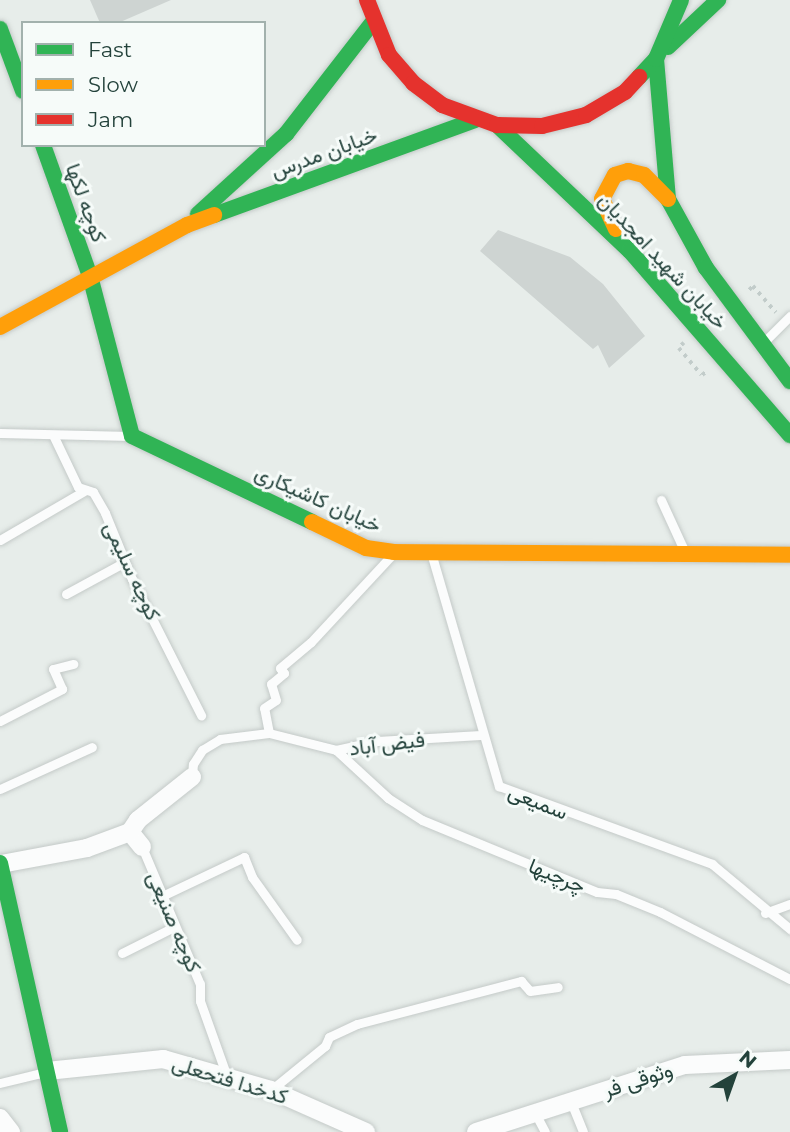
<!DOCTYPE html>
<meta charset="utf-8">
<style>
body{margin:0}
#map{position:relative;width:790px;height:1132px;overflow:hidden;background:#e7edea;font-family:Montserrat,Vazirmatn,sans-serif}
div>[style]{position:absolute}
.building>*{inset:0;background:#ced4d2}
.path>*{height:3.5px;margin-top:-1.75px;transform-origin:0;background:repeating-linear-gradient(90deg,#c2ccca 0 3.5px,transparent 0 8.5px)}
.roads{filter:drop-shadow(0 0 2px #c4cac8) drop-shadow(0 0 2px #c4cac8)}
.lane>*{height:9px;margin:-4.5px;padding:0 4.5px;transform-origin:4.5px;border-radius:4.5px;background:#fbfcfc}
.street>*{height:18px;margin:-9px;padding:0 9px;transform-origin:9px;border-radius:9px;background:#fbfcfc}
.fast>*{height:16px;margin:-8px;padding:0 8px;transform-origin:8px;border-radius:8px;background:#30b455}
.slow>*{height:16px;margin:-8px;padding:0 8px;transform-origin:8px;border-radius:8px;background:#ff9f0a}
.jam>*{height:16px;margin:-8px;padding:0 8px;transform-origin:8px;border-radius:8px;background:#e5322d}
span{translate:-50% -50%;white-space:nowrap;text-align:center;line-height:1.15;-webkit-text-stroke:6px #f6fbf9;paint-order:stroke}
.street-label{font-size:21px;color:#23423b}
.legend{position:absolute;left:21px;top:21px;width:245px;height:126px;box-sizing:border-box;background:#f6fbf9;border:2px solid #a2b1ad;margin:0;padding:9px 12px;list-style:none;font-size:21px;color:#23423b}
.legend li{display:flex;align-items:center;gap:14px;height:35px}
.legend b{width:35px;border:2px solid #a2b1ad}
.north{position:absolute;left:699px;top:1041px;width:70px;height:70px;-webkit-text-stroke:5px #f6fbf9;paint-order:stroke;rotate:40deg;font-size:19px;font-weight:700;line-height:28px;text-align:center;color:#23423b}
.north::after{content:'';display:block;margin:auto;width:24px;height:32px;background:#23423b;clip-path:polygon(50% 0,100% 100%,50% 72%,0 100%)}
</style>
<div id="map">
<div class="building">
<div style="clip-path:polygon(90px 0,171px 0,118px 23px,100px 23px)"></div>
<div style="clip-path:polygon(498px 230px,570px 257px,603px 284px,645px 336px,609px 368px,598px 345px,593px 349px,480px 251px)"></div>
</div>
<div class="path">
<div style="left:749px;top:290px;width:6px;rotate:-45deg"></div>
<div style="left:753px;top:286px;width:35px;rotate:49deg"></div>
<div style="left:684px;top:343px;width:7px;rotate:135deg"></div>
<div style="left:679px;top:348px;width:35px;rotate:50deg"></div>
<div style="left:702px;top:375px;width:6px;rotate:-39deg"></div>
</div>
<div class="roads">
<div class="lane">
<div style="left:764px;top:342px;width:37px;rotate:-45deg"></div>
<div style="left:0;top:433px;width:131px;rotate:1.3deg"></div>
<div style="left:54px;top:437px;width:55px;rotate:64.4deg"></div>
<div style="left:78px;top:487px;width:16px;rotate:18deg"></div>
<div style="left:93px;top:492px;width:24px;rotate:60deg"></div>
<div style="left:105px;top:513px;width:71px;rotate:67.8deg"></div>
<div style="left:132px;top:579px;width:153px;rotate:63.1deg"></div>
<div style="left:661px;top:500px;width:55px;rotate:65.3deg"></div>
<div style="left:0;top:540px;width:99px;rotate:-30.2deg"></div>
<div style="left:432px;top:556px;width:240px;rotate:73.8deg"></div>
<div style="left:499px;top:786px;width:227px;rotate:20.1deg"></div>
<div style="left:712px;top:864px;width:102px;rotate:39.8deg"></div>
<div style="left:66px;top:594px;width:67px;rotate:-28.5deg"></div>
<div style="left:0;top:721px;width:70px;rotate:-27.3deg"></div>
<div style="left:62px;top:689px;width:22px;rotate:-114deg"></div>
<div style="left:53px;top:669px;width:21px;rotate:-14deg"></div>
<div style="left:269px;top:733px;width:25px;rotate:-101deg"></div>
<div style="left:264px;top:708px;width:14px;rotate:-34deg"></div>
<div style="left:276px;top:700px;width:17px;rotate:-107deg"></div>
<div style="left:271px;top:684px;width:17px;rotate:-40deg"></div>
<div style="left:284px;top:673px;width:6px;rotate:-129deg"></div>
<div style="left:280px;top:668px;width:40px;rotate:-40deg"></div>
<div style="left:311px;top:642px;width:117px;rotate:-47.1deg"></div>
<div style="left:336px;top:750px;width:71px;rotate:42.7deg"></div>
<div style="left:388px;top:798px;width:40px;rotate:32.9deg"></div>
<div style="left:422px;top:820px;width:189px;rotate:22.4deg"></div>
<div style="left:597px;top:892px;width:19px;rotate:6deg"></div>
<div style="left:616px;top:894px;width:48px;rotate:22.2deg"></div>
<div style="left:660px;top:912px;width:146px;rotate:27.3deg"></div>
<div style="left:192px;top:777px;width:13px;rotate:-86deg"></div>
<div style="left:193px;top:764px;width:17px;rotate:-57deg"></div>
<div style="left:202px;top:750px;width:21px;rotate:-31deg"></div>
<div style="left:220px;top:739px;width:49px;rotate:-7deg"></div>
<div style="left:269px;top:733px;width:69px;rotate:14.2deg"></div>
<div style="left:336px;top:750px;width:42px;rotate:-12.4deg"></div>
<div style="left:377px;top:741px;width:104px;rotate:-3.3deg"></div>
<div style="left:0;top:789px;width:101px;rotate:-24.5deg"></div>
<div style="left:142px;top:847px;width:149px;rotate:67.1deg"></div>
<div style="left:200px;top:984px;width:17px;rotate:90deg"></div>
<div style="left:200px;top:1001px;width:81px;rotate:70.4deg"></div>
<div style="left:162px;top:896px;width:91px;rotate:-25.4deg"></div>
<div style="left:244px;top:857px;width:22px;rotate:68deg"></div>
<div style="left:252px;top:877px;width:77px;rotate:54.5deg"></div>
<div style="left:765px;top:913px;width:27px;rotate:-20deg"></div>
<div style="left:122px;top:953px;width:58px;rotate:-26.6deg"></div>
<div style="left:0;top:1083px;width:46px;rotate:-13.7deg"></div>
<div style="left:271px;top:1090px;width:70px;rotate:-39.2deg"></div>
<div style="left:325px;top:1046px;width:10px;rotate:-66deg"></div>
<div style="left:329px;top:1037px;width:31px;rotate:-25deg"></div>
<div style="left:357px;top:1024px;width:170px;rotate:-14.7deg"></div>
<div style="left:521px;top:981px;width:13px;rotate:48deg"></div>
<div style="left:530px;top:991px;width:28px;rotate:-8deg"></div>
<div style="left:571px;top:1102px;width:32px;rotate:68deg"></div>
<div style="left:535px;top:1113px;width:21px;rotate:62deg"></div>
</div>
<div class="street">
<div style="left:130px;top:832px;width:19px;rotate:51deg"></div>
<div style="left:1px;top:864px;width:87px;rotate:-10.5deg"></div>
<div style="left:87px;top:848px;width:46px;rotate:-20.4deg"></div>
<div style="left:130px;top:832px;width:14px;rotate:-56deg"></div>
<div style="left:138px;top:820px;width:69px;rotate:-38.5deg"></div>
<div style="left:47px;top:1071px;width:117px;rotate:-5.9deg"></div>
<div style="left:163px;top:1059px;width:112px;rotate:16deg"></div>
<div style="left:271px;top:1090px;width:104px;rotate:23.9deg"></div>
<div style="left:0;top:1118px;width:18px;rotate:52deg"></div>
<div style="left:476px;top:1132px;width:219px;rotate:-17.8deg"></div>
<div style="left:685px;top:1065px;width:105px;rotate:-2.7deg"></div>
</div>
<div class="fast">
<div style="left:0;top:29px;width:66px;rotate:69.6deg"></div>
<div style="left:668px;top:47px;width:69px;rotate:-43.2deg"></div>
<div style="left:656px;top:59px;width:141px;rotate:85.1deg"></div>
<div style="left:668px;top:199px;width:79px;rotate:61.2deg"></div>
<div style="left:706px;top:268px;width:141px;rotate:53.4deg"></div>
<div style="left:639px;top:77px;width:25px;rotate:-47deg"></div>
<div style="left:656px;top:59px;width:64px;rotate:-67deg"></div>
<div style="left:497px;top:125px;width:183px;rotate:43.5deg"></div>
<div style="left:630px;top:251px;width:244px;rotate:49deg"></div>
<div style="left:43px;top:145px;width:139px;rotate:70.3deg"></div>
<div style="left:90px;top:276px;width:165px;rotate:75.3deg"></div>
<div style="left:132px;top:436px;width:199px;rotate:25.5deg"></div>
<div style="left:198px;top:214px;width:119px;rotate:-42.3deg"></div>
<div style="left:286px;top:134px;width:140px;rotate:-52.2deg"></div>
<div style="left:214px;top:215px;width:278px;rotate:-20deg"></div>
<div style="left:0;top:863px;width:276px;rotate:77.4deg"></div>
</div>
<div class="slow">
<div style="left:616px;top:229px;width:33px;rotate:-115deg"></div>
<div style="left:602px;top:199px;width:27px;rotate:-62deg"></div>
<div style="left:615px;top:175px;width:14px;rotate:-17deg"></div>
<div style="left:628px;top:171px;width:16px;rotate:14deg"></div>
<div style="left:644px;top:175px;width:34px;rotate:45deg"></div>
<div style="left:0;top:327px;width:213px;rotate:-28.6deg"></div>
<div style="left:187px;top:225px;width:29px;rotate:-20deg"></div>
<div style="left:312px;top:522px;width:60px;rotate:25.7deg"></div>
<div style="left:366px;top:548px;width:28px;rotate:8deg"></div>
<div style="left:394px;top:552px;width:396px;rotate:0.4deg"></div>
</div>
<div class="jam">
<div style="left:367px;top:0;width:59px;rotate:68.2deg"></div>
<div style="left:389px;top:55px;width:37px;rotate:49deg"></div>
<div style="left:413px;top:83px;width:36px;rotate:37deg"></div>
<div style="left:442px;top:105px;width:59px;rotate:20deg"></div>
<div style="left:497px;top:125px;width:45px;rotate:1.3deg"></div>
<div style="left:542px;top:126px;width:45px;rotate:-14deg"></div>
<div style="left:586px;top:115px;width:45px;rotate:-30.5deg"></div>
<div style="left:625px;top:92px;width:21px;rotate:-47deg"></div>
</div>
</div>
<div class="street-label">
<span style="left:324px;top:153px;rotate:-20deg">خیابان مدرس</span>
<span style="left:86px;top:203px;rotate:70deg">کوچه لکها</span>
<span style="left:663px;top:261px;rotate:47deg">خیابان شهید امجدیان</span>
<span style="left:318px;top:499px;rotate:24deg">خیابان کاشیکاری</span>
<span style="left:132px;top:571px;rotate:65deg">کوچه سلیمی</span>
<span style="left:387px;top:744px;rotate:-7deg">فیض آباد</span>
<span style="left:538px;top:802px;rotate:22deg">سمیعی</span>
<span style="left:557px;top:876px;rotate:22deg">چرچیها</span>
<span style="left:174px;top:922px;rotate:67deg">کوچه صنیعی</span>
<span style="left:230px;top:1080px;rotate:17deg">کدخدا فتحعلی</span>
<span style="left:638px;top:1080px;rotate:-18deg">وثوقی فر</span>
</div>
<ul class="legend">
<li><b style="height:9px;background:#30b455"></b>Fast</li>
<li><b style="height:9px;background:#ff9f0a"></b>Slow</li>
<li><b style="height:9px;background:#e5322d"></b>Jam</li>
</ul>
<div class="north">N</div>
</div>
